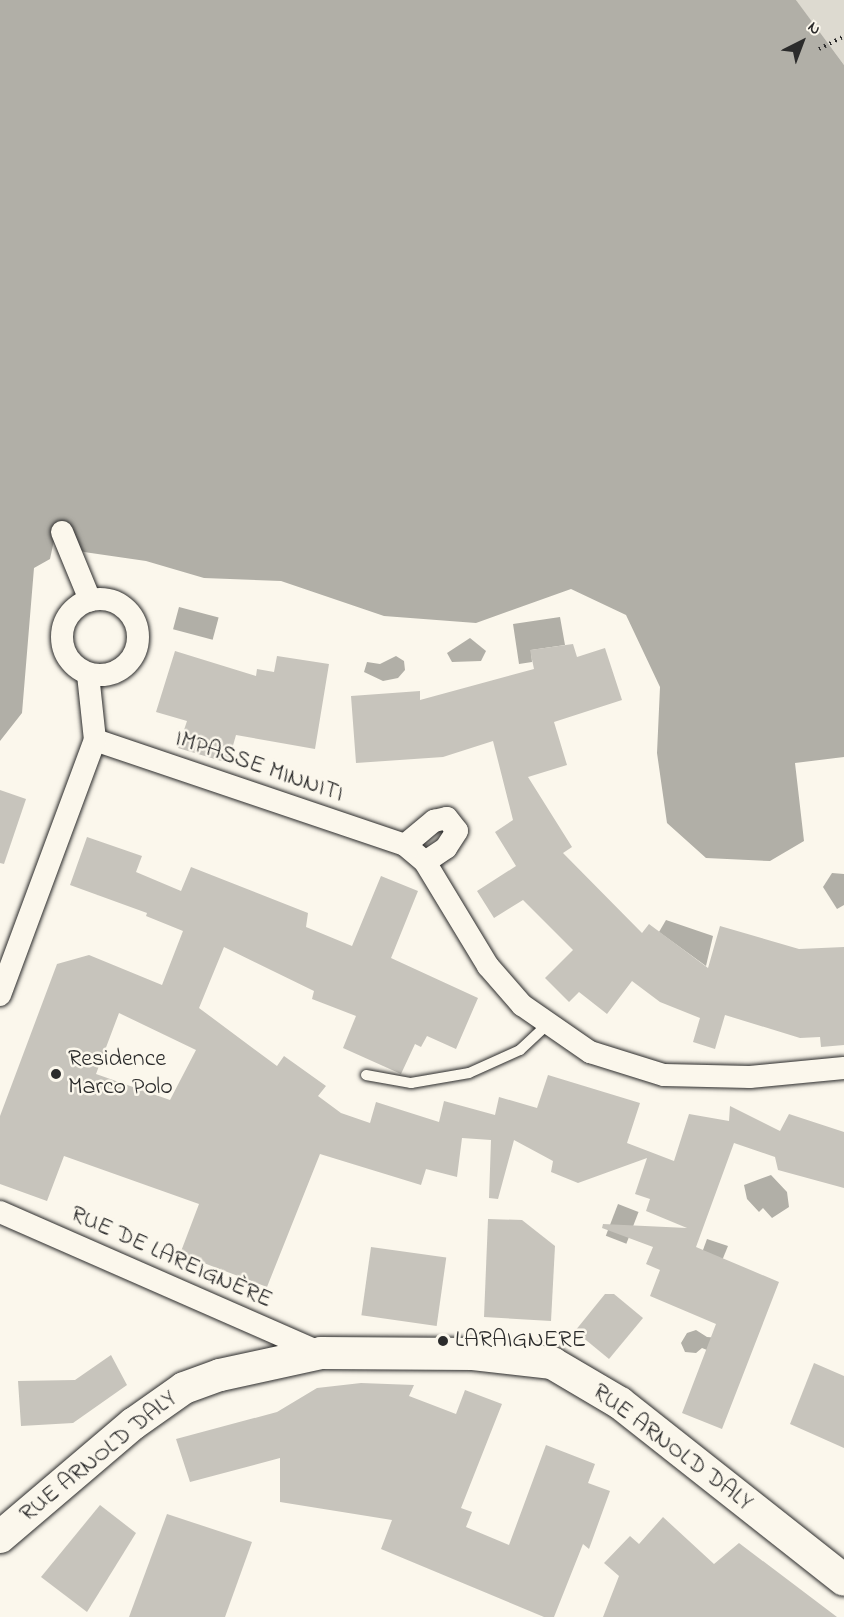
<!DOCTYPE html>
<meta charset="utf-8">
<style>
body{margin:0}
#map{position:relative;width:844px;height:1617px;overflow:hidden;background:#fbf7ec;font-family:"Indie Flower",sans-serif}
div>[style]{position:absolute}
.green>*{inset:0;background:#dddad0}
.water>*{inset:0;background:#b1afa7;transform-origin:0 0}
.building>*{inset:0;background:#c7c4bc;transform-origin:0 0}
.path>*{height:4px;margin-top:-2px;transform-origin:0;background:repeating-linear-gradient(90deg,#2b2b2b 0 1.5px,transparent 0 6px)}
.roads{filter:drop-shadow(0 0 2px #2b2b2b) drop-shadow(0 0 2px #2b2b2b)}
.lane>*{height:10px;margin:-5px;padding:0 5px;transform-origin:5px;border-radius:5px;background:#fbf7ec}
.street>*{height:22px;margin:-11px;padding:0 11px;transform-origin:11px;border-radius:11px;background:#fbf7ec}
.street>.ring{margin:-11px;padding:0;box-sizing:content-box;background:none;border:22px solid #fbf7ec;border-radius:50%}
.secondary>*{height:32px;margin:-16px;padding:0 16px;transform-origin:16px;border-radius:16px;background:#fbf7ec}
.dots>*{width:16px;height:16px;translate:-50% -50%;box-sizing:border-box;border:3px solid #fbf7ec;border-radius:50%}
span{translate:-50% -50%;white-space:nowrap;text-align:center;line-height:1.15;-webkit-text-stroke:5px #fbf7ec;paint-order:stroke}
.street-label{font-size:24px;color:#2b2b2b}
.poi-label{font-size:24px;color:#2b2b2b}
.left{translate:0 -50%;text-align:left}
.north{position:absolute;left:772px;top:12px;width:60px;height:60px;-webkit-text-stroke:4px #fbf7ec;paint-order:stroke;rotate:42deg;font-size:16px;font-weight:700;line-height:24px;text-align:center;color:#2b2b2b}
.north::after{content:'';display:block;margin:auto;width:21px;height:27px;background:#2b2b2b;clip-path:polygon(50% 0,100% 100%,50% 72%,0 100%)}
</style>
<div id="map">
<div class="green">
<div style="clip-path:polygon(796px 0,844px 0,844px 65px,797px 2px)"></div>
</div>
<div class="water">
<div style="clip-path:polygon(0 0,796px 0,844px 65px,844px 757px,795px 763px,804px 841px,770px 861px,706px 858px,667px 823px,657px 753px,660px 687px,626px 615px,571px 589px,476px 623px,384px 616px,281px 581px,204px 578px,146px 561px,84px 552px,55px 536px,50px 559px,34px 568px,22px 713px,0 741px)"></div>
<div style="left:179px;top:607px;width:41px;height:23px;rotate:15deg"></div>
<div style="clip-path:polygon(560px 617px,565px 645px,531px 650px,532px 662px,519px 664px,513px 624px)"></div>
<div style="clip-path:polygon(470px 638px,486px 651px,481px 661px,452px 662px,447px 653px)"></div>
<div style="clip-path:polygon(396px 656px,404px 661px,405px 670px,398px 678px,383px 681px,364px 672px,367px 662px,380px 664px)"></div>
<div style="clip-path:polygon(832px 873px,844px 874px,844px 905px,837px 909px,823px 887px)"></div>
<div style="clip-path:polygon(666px 920px,713px 936px,706px 966px,659px 932px)"></div>
<div style="clip-path:polygon(771px 1175px,787px 1192px,789px 1207px,772px 1218px,763px 1208px,759px 1212px,747px 1199px,744px 1185px)"></div>
<div style="left:618px;top:1204px;width:22px;height:34px;rotate:21deg"></div>
<div style="clip-path:polygon(707px 1239px,728px 1246px,712px 1285px,695px 1272px)"></div>
<div style="clip-path:polygon(696px 1330px,707px 1337px,719px 1338px,712px 1352px,702px 1348px,696px 1353px,685px 1352px,681px 1343px,687px 1333px)"></div>
</div>
<div class="building">
<div style="clip-path:polygon(573px 644px,577px 657px,605px 648px,622px 700px,554px 722px,567px 765px,528px 777px,572px 847px,563px 853px,642px 933px,649px 924px,708px 968px,720px 926px,799px 949px,844px 947px,844px 1045px,821px 1047px,820px 1037px,800px 1038px,725px 1015px,715px 1049px,693px 1042px,700px 1018px,660px 1002px,632px 981px,607px 1014px,579px 992px,569px 1002px,545px 978px,573px 950px,523px 900px,494px 918px,477px 891px,516px 866px,495px 832px,513px 820px,493px 741px,443px 757px,356px 763px,351px 696px,420px 691px,420px 700px,534px 669px,530px 650px)"></div>
<div style="clip-path:polygon(175px 651px,256px 676px,257px 669px,274px 672px,277px 656px,329px 664px,315px 749px,236px 735px,228px 763px,178px 748px,187px 721px,156px 712px)"></div>
<div style="clip-path:polygon(0 790px,26px 799px,4px 864px,0 863px)"></div>
<div style="clip-path:polygon(evenodd,87px 837px,142px 856px,136px 872px,181px 891px,191px 867px,308px 913px,306px 927px,352px 946px,381px 876px,418px 891px,391px 958px,478px 998px,456px 1049px,427px 1036px,421px 1047px,415px 1044px,401px 1074px,343px 1048px,356px 1016px,312px 999px,314px 991px,224px 947px,199px 1008px,277px 1066px,284px 1056px,326px 1086px,318px 1096px,341px 1113px,370px 1123px,376px 1102px,439px 1122px,444px 1101px,495px 1115px,499px 1097px,537px 1108px,548px 1075px,640px 1103px,627px 1143px,674px 1161px,689px 1114px,729px 1121px,730px 1106px,780px 1131px,789px 1114px,844px 1132px,844px 1188px,778px 1170px,775px 1157px,734px 1143px,696px 1247px,779px 1282px,722px 1429px,682px 1413px,716px 1324px,650px 1296px,660px 1270px,646px 1264px,653px 1247px,602px 1228px,603px 1224px,687px 1228px,646px 1211px,650px 1199px,635px 1194px,647px 1158px,578px 1183px,551px 1172px,553px 1161px,514px 1140px,498px 1199px,489px 1198px,491px 1140px,462px 1138px,457px 1177px,426px 1169px,421px 1185px,320px 1154px,267px 1287px,180px 1254px,199px 1204px,64px 1156px,47px 1201px,0 1184px,0 1116px,57px 964px,89px 955px,162px 985px,183px 931px,146px 916px,147px 913px,70px 885px,87px 837px,119px 1013px,196px 1050px,170px 1100px,96px 1074px,119px 1013px)"></div>
<div style="clip-path:polygon(488px 1219px,522px 1220px,555px 1246px,551px 1321px,484px 1317px)"></div>
<div style="left:371px;top:1247px;width:76px;height:69px;rotate:8deg"></div>
<div style="clip-path:polygon(605px 1294px,614px 1294px,643px 1318px,609px 1359px,575px 1331px)"></div>
<div style="clip-path:polygon(111px 1355px,127px 1385px,73px 1423px,21px 1426px,18px 1381px,75px 1380px)"></div>
<div style="clip-path:polygon(814px 1363px,844px 1376px,844px 1448px,790px 1424px)"></div>
<div style="clip-path:polygon(361px 1383px,414px 1385px,409px 1396px,456px 1414px,465px 1390px,502px 1404px,461px 1508px,472px 1512px,466px 1527px,509px 1545px,546px 1445px,595px 1464px,588px 1483px,610px 1491px,589px 1549px,583px 1544px,554px 1617px,544px 1617px,381px 1549px,392px 1520px,280px 1502px,280px 1458px,190px 1482px,176px 1439px,277px 1412px,317px 1388px)"></div>
<div style="clip-path:polygon(100px 1505px,136px 1533px,87px 1612px,41px 1577px)"></div>
<div style="clip-path:polygon(167px 1514px,252px 1542px,225px 1617px,129px 1617px)"></div>
<div style="clip-path:polygon(663px 1517px,714px 1564px,739px 1543px,837px 1617px,603px 1617px,619px 1576px,604px 1563px,630px 1536px,639px 1544px)"></div>
</div>
<div class="path">
<div style="left:819px;top:49px;width:28px;rotate:-27deg"></div>
</div>
<div class="roads">
<div class="lane">
<div style="left:366px;top:1075px;width:46px;rotate:10.1deg"></div>
<div style="left:411px;top:1083px;width:59px;rotate:-9.8deg"></div>
<div style="left:469px;top:1073px;width:56px;rotate:-24.3deg"></div>
<div style="left:520px;top:1050px;width:37px;rotate:-43deg"></div>
</div>
<div class="street">
<div style="left:62px;top:532px;width:74px;rotate:67.6deg"></div>
<div class="ring" style="left:62px;top:599px;width:54px;height:54px"></div>
<div style="left:95px;top:740px;width:327px;rotate:18.7deg"></div>
<div style="left:405px;top:845px;width:26px;rotate:40deg"></div>
<div style="left:425px;top:862px;width:122px;rotate:58.8deg"></div>
<div style="left:488px;top:966px;width:52px;rotate:48.9deg"></div>
<div style="left:522px;top:1005px;width:83px;rotate:34.7deg"></div>
<div style="left:590px;top:1052px;width:77px;rotate:17.3deg"></div>
<div style="left:664px;top:1075px;width:86px;rotate:1.3deg"></div>
<div style="left:750px;top:1077px;width:94px;rotate:-5.5deg"></div>
<div style="left:405px;top:845px;width:38px;rotate:-40deg"></div>
<div style="left:434px;top:821px;width:13px;rotate:-13deg"></div>
<div style="left:447px;top:818px;width:16px;rotate:52deg"></div>
<div style="left:457px;top:831px;width:20px;rotate:123deg"></div>
<div style="left:446px;top:848px;width:25px;rotate:146deg"></div>
<div style="left:0;top:995px;width:272px;rotate:-69.6deg"></div>
<div style="left:95px;top:740px;width:66px;rotate:-96.1deg"></div>
<div style="left:0;top:1212px;width:351px;rotate:23.7deg"></div>
</div>
<div class="secondary">
<div style="left:0;top:1537px;width:175px;rotate:-40.4deg"></div>
<div style="left:133px;top:1424px;width:62px;rotate:-35.2deg"></div>
<div style="left:184px;top:1388px;width:38px;rotate:-20deg"></div>
<div style="left:220px;top:1375px;width:103px;rotate:-12.3deg"></div>
<div style="left:321px;top:1353px;width:152px;rotate:0.4deg"></div>
<div style="left:473px;top:1354px;width:80px;rotate:6.5deg"></div>
<div style="left:552px;top:1363px;width:79px;rotate:30.5deg"></div>
<div style="left:620px;top:1403px;width:285px;rotate:38.3deg"></div>
</div>
</div>
<div class="dots">
<div style="left:56px;top:1074px;background:#2b2b2b"></div>
<div style="left:443px;top:1341px;background:#2b2b2b"></div>
</div>
<div class="street-label">
<span style="left:259px;top:767px;rotate:19deg">IMPASSE MINNITI</span>
<span style="left:171px;top:1258px;rotate:24deg">RUE DE LAREIGNÈRE</span>
<span style="left:672px;top:1448px;rotate:37deg">RUE ARNOLD DALY</span>
<span style="left:99px;top:1457px;rotate:-39deg">RUE ARNOLD DALY</span>
</div>
<div class="poi-label">
<span class="left" style="left:68px;top:1074px">Residence<br>Marco Polo</span>
<span class="left" style="left:455px;top:1341px">LARAIGNERE</span>
</div>
<div class="north">N</div>
</div>
